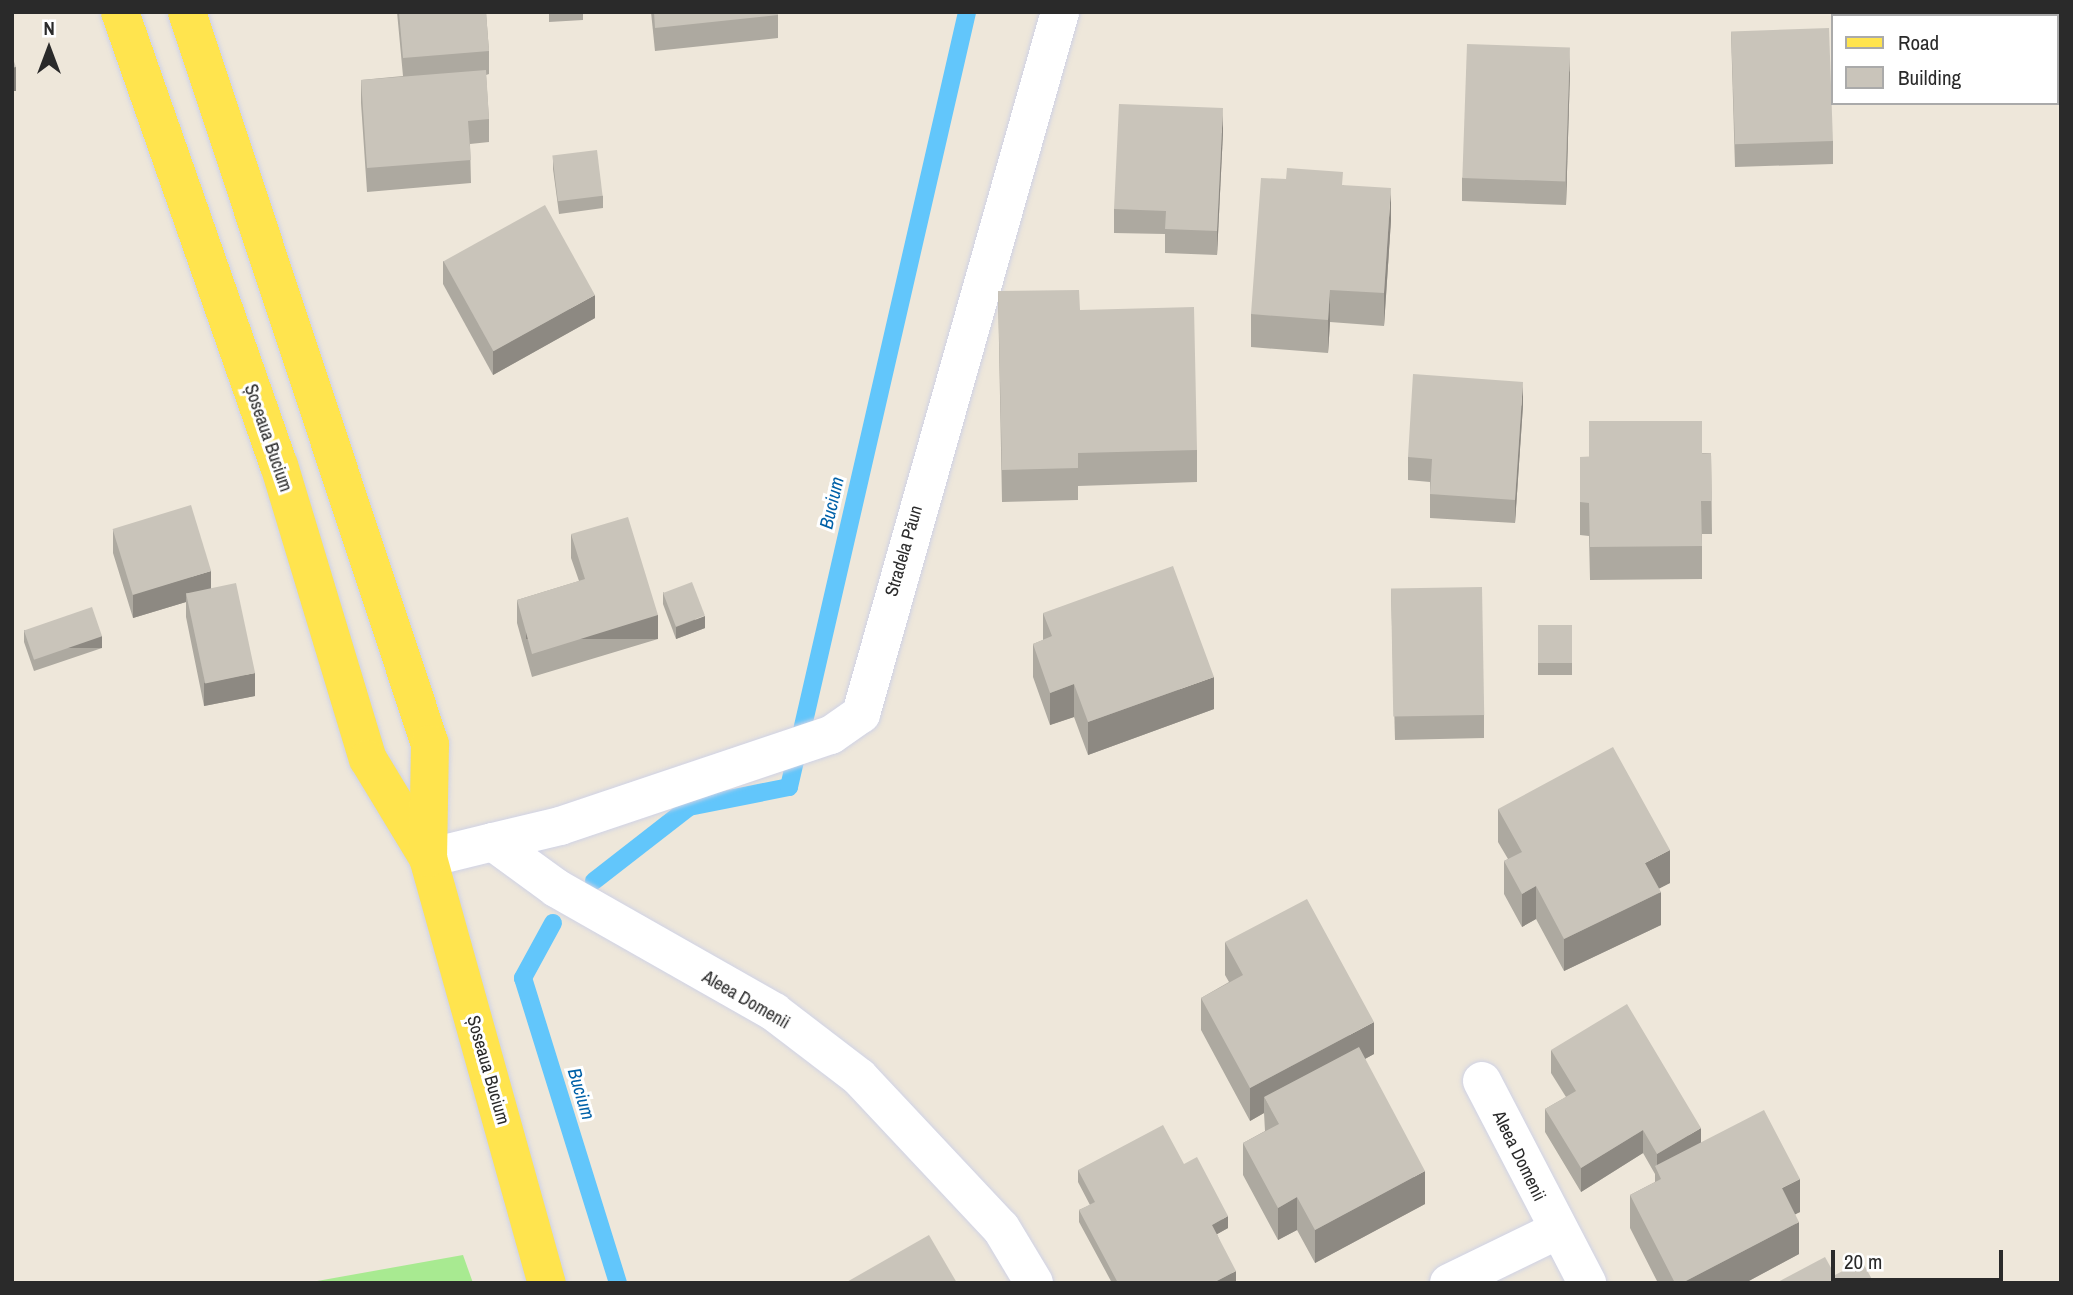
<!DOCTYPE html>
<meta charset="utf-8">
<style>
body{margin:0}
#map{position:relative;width:2073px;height:1295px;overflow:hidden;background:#eee7da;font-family:"Archivo Narrow",sans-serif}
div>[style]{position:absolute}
.green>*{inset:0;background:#a8ea91}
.stream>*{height:18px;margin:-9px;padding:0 9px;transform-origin:9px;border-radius:9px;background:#62c6fb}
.roads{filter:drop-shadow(0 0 2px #cfd2e5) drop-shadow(0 0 2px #cfd2e5)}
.street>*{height:38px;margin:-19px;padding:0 19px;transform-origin:19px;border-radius:19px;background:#fff}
.primary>*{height:38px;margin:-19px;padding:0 19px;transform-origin:19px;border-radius:19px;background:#ffe44e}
.wall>*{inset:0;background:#ada9a0;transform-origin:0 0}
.shaded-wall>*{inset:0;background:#8d8982;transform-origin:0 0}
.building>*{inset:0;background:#c9c4ba;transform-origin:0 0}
span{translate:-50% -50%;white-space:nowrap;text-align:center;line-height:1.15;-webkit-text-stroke:6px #fff;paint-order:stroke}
.street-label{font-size:18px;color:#2a2a2a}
.water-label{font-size:19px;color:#0061a8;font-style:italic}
.frame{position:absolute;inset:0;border:14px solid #2a2a2a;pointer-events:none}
.legend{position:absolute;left:1831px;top:14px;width:228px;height:91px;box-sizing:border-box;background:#fff;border:2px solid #aaa;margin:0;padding:9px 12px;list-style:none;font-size:21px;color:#2a2a2a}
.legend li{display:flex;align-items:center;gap:14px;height:35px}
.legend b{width:35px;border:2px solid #aaa}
.north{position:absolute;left:14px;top:14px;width:70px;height:70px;-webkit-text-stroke:5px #fff;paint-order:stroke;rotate:0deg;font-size:19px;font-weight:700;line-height:28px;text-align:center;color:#2a2a2a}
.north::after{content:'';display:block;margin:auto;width:24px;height:32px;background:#2a2a2a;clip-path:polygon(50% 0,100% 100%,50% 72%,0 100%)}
.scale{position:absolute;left:1831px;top:1250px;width:172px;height:32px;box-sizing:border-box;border:4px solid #2a2a2a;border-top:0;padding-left:9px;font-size:21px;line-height:24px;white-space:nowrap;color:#2a2a2a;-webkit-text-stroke:5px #fff;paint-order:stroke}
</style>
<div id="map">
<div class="green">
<div style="clip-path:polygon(463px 1255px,473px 1283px,306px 1283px)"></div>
</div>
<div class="stream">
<div style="left:594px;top:881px;width:120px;rotate:-37.9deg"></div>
<div style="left:689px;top:807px;width:102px;rotate:-11.3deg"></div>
<div style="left:789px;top:787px;width:795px;rotate:-77.06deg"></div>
<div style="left:553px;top:923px;width:63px;rotate:118.6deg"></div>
<div style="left:523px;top:978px;width:319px;rotate:72.7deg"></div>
</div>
<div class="roads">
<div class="street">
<div style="left:493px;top:842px;width:69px;rotate:-13.4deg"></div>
<div style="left:560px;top:826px;width:286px;rotate:-18.6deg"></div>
<div style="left:831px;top:735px;width:37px;rotate:-35deg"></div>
<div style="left:861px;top:714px;width:730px;rotate:-74.17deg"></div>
<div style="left:428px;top:858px;width:67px;rotate:-13.8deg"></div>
<div style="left:493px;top:842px;width:78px;rotate:36.1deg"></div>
<div style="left:556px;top:888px;width:251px;rotate:29.6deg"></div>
<div style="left:774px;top:1012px;width:107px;rotate:37.4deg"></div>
<div style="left:859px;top:1077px;width:207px;rotate:46.8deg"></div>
<div style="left:1001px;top:1228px;width:64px;rotate:59deg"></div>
<div style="left:1482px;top:1081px;width:228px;rotate:62.5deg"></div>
<div style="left:1449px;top:1283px;width:119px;rotate:-25.9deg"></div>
</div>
<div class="primary">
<div style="left:120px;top:12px;width:480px;rotate:70.7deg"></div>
<div style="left:279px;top:465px;width:307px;rotate:73.2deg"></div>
<div style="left:368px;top:759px;width:116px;rotate:58.8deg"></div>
<div style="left:428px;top:858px;width:441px;rotate:74.4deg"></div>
<div style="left:187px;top:12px;width:771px;rotate:71.64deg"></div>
<div style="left:430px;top:744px;width:114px;rotate:91deg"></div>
</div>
</div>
<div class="wall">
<div style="clip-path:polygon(397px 12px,486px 12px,489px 51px,489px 74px,486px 75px,489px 119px,489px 142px,470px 144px,471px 183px,367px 192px,361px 103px,361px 80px,403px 76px)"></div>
<div style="clip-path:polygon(549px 12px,583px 12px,583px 20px,549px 22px)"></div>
<div style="clip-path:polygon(651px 12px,778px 12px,778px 38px,655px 51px)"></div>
<div style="clip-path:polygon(1731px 32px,1833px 141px,1833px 164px,1735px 167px)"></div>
<div style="clip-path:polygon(1570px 71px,1566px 205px,1462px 201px,1462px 178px)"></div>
<div style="clip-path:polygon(1223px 132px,1217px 255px,1165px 253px,1165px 234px,1114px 233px,1114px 209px)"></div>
<div style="clip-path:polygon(553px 157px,603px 196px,603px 208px,559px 214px,553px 169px)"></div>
<div style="clip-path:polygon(1343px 185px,1391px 220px,1384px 326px,1330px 322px,1328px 353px,1251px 347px,1251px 314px)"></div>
<div style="clip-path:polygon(443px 261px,595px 318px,493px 375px,443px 284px)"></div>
<div style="clip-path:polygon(998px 291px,1080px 310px,1197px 450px,1197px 482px,1078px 486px,1078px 500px,1002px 502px)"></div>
<div style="clip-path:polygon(1523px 405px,1515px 523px,1430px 518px,1430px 482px,1408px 480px,1408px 457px)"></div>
<div style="clip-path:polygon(1711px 453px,1712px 534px,1702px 534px,1702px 579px,1590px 580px,1589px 536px,1580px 535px,1580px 457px)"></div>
<div style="clip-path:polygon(113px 530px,211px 588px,255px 696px,204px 706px,186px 617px,186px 602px,133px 618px,113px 553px)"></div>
<div style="clip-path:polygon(571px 534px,658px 639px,532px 677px,517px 623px,517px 600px,579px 581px,571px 558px)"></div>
<div style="clip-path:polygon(1391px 589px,1484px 715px,1484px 738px,1395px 740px)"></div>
<div style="clip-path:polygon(663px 592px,705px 628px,676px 639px,663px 604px)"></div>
<div style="clip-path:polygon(1043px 613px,1214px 709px,1088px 755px,1074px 717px,1050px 725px,1033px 677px,1033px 644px,1043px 640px)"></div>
<div style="left:1538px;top:625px;width:34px;height:50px"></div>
<div style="clip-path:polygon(24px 630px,102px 648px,34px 671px,24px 642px)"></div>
<div style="clip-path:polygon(1498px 809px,1670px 883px,1659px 888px,1661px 925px,1564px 971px,1536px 919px,1522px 927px,1504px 894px,1504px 861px,1508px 859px,1498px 842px)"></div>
<div style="clip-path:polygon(1225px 942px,1374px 1054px,1365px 1059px,1425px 1204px,1315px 1263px,1297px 1230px,1278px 1240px,1243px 1175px,1243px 1143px,1265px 1131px,1264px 1113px,1250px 1121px,1201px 1030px,1201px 998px,1229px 982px,1225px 975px)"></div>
<div style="clip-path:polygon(1551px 1050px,1701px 1143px,1800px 1212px,1795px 1214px,1799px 1254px,1745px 1283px,1658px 1283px,1630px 1228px,1630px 1195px,1655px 1182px,1655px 1174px,1643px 1153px,1581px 1192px,1545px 1132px,1545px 1109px,1566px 1097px,1551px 1073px)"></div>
<div style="clip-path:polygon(1184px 1164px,1228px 1228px,1217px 1234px,1236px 1283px,1112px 1283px,1079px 1222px,1079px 1210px,1090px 1205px,1078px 1182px,1078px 1170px)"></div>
</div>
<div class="shaded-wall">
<div style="clip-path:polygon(1570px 48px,1570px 71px,1566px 205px,1566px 182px)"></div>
<div style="left:16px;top:67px;width:24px;height:4px;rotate:90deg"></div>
<div style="clip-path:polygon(1223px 108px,1223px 132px,1217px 255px,1217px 231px)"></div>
<div style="clip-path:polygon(1391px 188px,1391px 220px,1384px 326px,1384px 293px)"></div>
<div style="clip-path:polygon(1330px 290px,1330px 322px,1328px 353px,1328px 320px)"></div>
<div style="clip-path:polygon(595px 295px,595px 318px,493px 375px,493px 351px)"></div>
<div style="clip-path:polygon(1523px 382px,1523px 405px,1515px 523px,1515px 500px)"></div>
<div style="clip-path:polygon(211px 571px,211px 594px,186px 593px,186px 602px,133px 618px,133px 594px)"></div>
<div style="left:658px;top:615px;width:24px;height:132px;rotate:90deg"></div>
<div style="clip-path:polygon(705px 616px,705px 628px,676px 639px,676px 627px)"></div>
<div style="left:102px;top:636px;width:12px;height:72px;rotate:90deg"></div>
<div style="clip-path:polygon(255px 673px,255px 696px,204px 706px,204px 683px)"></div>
<div style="clip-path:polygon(1214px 677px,1214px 709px,1088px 755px,1088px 722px)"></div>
<div style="clip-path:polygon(1074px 684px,1074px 717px,1050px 725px,1050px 693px)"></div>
<div style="clip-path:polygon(1670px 850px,1670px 883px,1645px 896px,1645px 863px)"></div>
<div style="clip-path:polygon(1536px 886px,1536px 919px,1522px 927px,1522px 894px)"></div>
<div style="clip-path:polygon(1661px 892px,1661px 925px,1564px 971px,1564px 939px)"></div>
<div style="clip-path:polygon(1374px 1022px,1374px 1054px,1271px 1109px,1264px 1097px,1264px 1113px,1250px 1121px,1250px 1088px)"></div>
<div style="clip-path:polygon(1701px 1128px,1701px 1152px,1657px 1170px,1657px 1154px)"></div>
<div style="clip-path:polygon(1643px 1130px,1643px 1153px,1581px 1192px,1581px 1168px)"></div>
<div style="clip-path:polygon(1425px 1171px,1425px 1204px,1315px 1263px,1315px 1230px)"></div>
<div style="clip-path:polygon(1800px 1179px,1800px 1212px,1782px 1221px,1782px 1188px)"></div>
<div style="clip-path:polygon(1297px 1197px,1297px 1230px,1278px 1240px,1278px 1208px)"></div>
<div style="clip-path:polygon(1228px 1216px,1228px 1228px,1212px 1237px,1212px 1225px)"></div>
<div style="clip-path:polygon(1799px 1222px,1799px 1254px,1745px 1283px,1682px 1283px)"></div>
<div style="clip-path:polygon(1236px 1271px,1236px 1283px,1213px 1283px)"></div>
</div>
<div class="building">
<div style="clip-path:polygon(399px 12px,486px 12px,489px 51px,403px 58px)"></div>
<div style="clip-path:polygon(654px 12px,778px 12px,778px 15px,655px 28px)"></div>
<div style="left:1829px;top:28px;width:113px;height:98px;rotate:88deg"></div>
<div style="left:1467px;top:44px;width:103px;height:134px;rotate:2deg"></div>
<div style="clip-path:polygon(12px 56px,16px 67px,12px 68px)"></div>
<div style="clip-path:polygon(486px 70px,489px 119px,468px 121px,471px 160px,367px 168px,361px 80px)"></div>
<div style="clip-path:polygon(1119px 104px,1223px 108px,1217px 231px,1165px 229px,1166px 211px,1114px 209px)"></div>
<div style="left:597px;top:150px;width:46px;height:45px;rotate:83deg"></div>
<div style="clip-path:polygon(1287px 168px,1343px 172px,1342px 185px,1391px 188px,1384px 293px,1330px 290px,1328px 320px,1251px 314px,1261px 178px,1286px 179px)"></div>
<div style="left:545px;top:205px;width:103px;height:116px;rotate:61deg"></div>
<div style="clip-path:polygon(1079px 290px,1080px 310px,1194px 307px,1197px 450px,1078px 453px,1078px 468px,1002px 470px,998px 291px)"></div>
<div style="clip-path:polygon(1413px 374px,1523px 382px,1515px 500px,1430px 494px,1432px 459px,1408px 457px)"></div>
<div style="clip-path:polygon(1589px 421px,1702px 421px,1702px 454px,1711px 453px,1712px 501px,1701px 501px,1702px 546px,1590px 547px,1589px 503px,1580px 502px,1580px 457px,1589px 457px)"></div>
<div style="left:191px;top:505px;width:69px;height:82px;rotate:73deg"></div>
<div style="clip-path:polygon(628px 517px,658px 615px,532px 654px,517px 600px,585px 579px,571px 534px)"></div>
<div style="clip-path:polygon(1173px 566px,1214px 677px,1088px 722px,1074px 684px,1050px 693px,1033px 644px,1052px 636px,1043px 613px)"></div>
<div style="left:692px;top:582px;width:36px;height:31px;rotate:69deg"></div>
<div style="left:236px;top:583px;width:92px;height:51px;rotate:78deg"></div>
<div style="left:1482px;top:587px;width:128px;height:91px;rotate:89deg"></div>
<div style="left:92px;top:607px;width:31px;height:72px;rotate:71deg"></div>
<div style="left:1538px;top:625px;width:34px;height:38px"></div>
<div style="clip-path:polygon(1613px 747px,1670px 850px,1645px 863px,1661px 892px,1564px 939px,1536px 886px,1522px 894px,1504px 861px,1522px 852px,1498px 809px)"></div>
<div style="clip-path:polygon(1307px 899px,1374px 1022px,1250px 1088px,1201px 998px,1243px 975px,1225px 942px)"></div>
<div style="clip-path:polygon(1627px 1004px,1701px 1128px,1657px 1154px,1643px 1130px,1581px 1168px,1545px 1109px,1576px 1091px,1551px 1050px)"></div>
<div style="clip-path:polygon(1359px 1047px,1425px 1171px,1315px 1230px,1297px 1197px,1278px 1208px,1243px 1143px,1279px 1124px,1264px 1097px)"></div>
<div style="clip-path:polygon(1764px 1110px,1800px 1179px,1782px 1188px,1799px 1222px,1682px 1283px,1675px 1283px,1630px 1195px,1661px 1179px,1655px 1166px)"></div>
<div style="clip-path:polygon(1163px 1125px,1184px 1164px,1197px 1157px,1228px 1216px,1212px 1225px,1236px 1271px,1213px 1283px,1118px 1283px,1079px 1210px,1095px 1202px,1078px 1170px)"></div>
<div style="clip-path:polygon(929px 1235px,957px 1283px,845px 1283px)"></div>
<div style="clip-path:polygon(1825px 1257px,1835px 1275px,1862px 1261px,1874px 1283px,1776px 1283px)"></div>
</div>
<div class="street-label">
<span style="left:268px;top:438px;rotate:71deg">Șoseaua Bucium</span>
<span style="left:904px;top:551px;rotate:-74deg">Stradela Păun</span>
<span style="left:746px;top:1000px;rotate:30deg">Aleea Domenii</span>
<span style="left:488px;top:1070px;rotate:74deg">Șoseaua Bucium</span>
<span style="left:1519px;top:1156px;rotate:64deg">Aleea Domenii</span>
</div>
<div class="water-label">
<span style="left:832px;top:503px;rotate:-77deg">Bucium</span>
<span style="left:581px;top:1094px;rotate:73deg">Bucium</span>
</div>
<div class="frame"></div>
<ul class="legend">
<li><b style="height:9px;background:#ffe44e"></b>Road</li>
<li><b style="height:19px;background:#c9c4ba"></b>Building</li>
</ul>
<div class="north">N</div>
<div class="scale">20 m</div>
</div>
